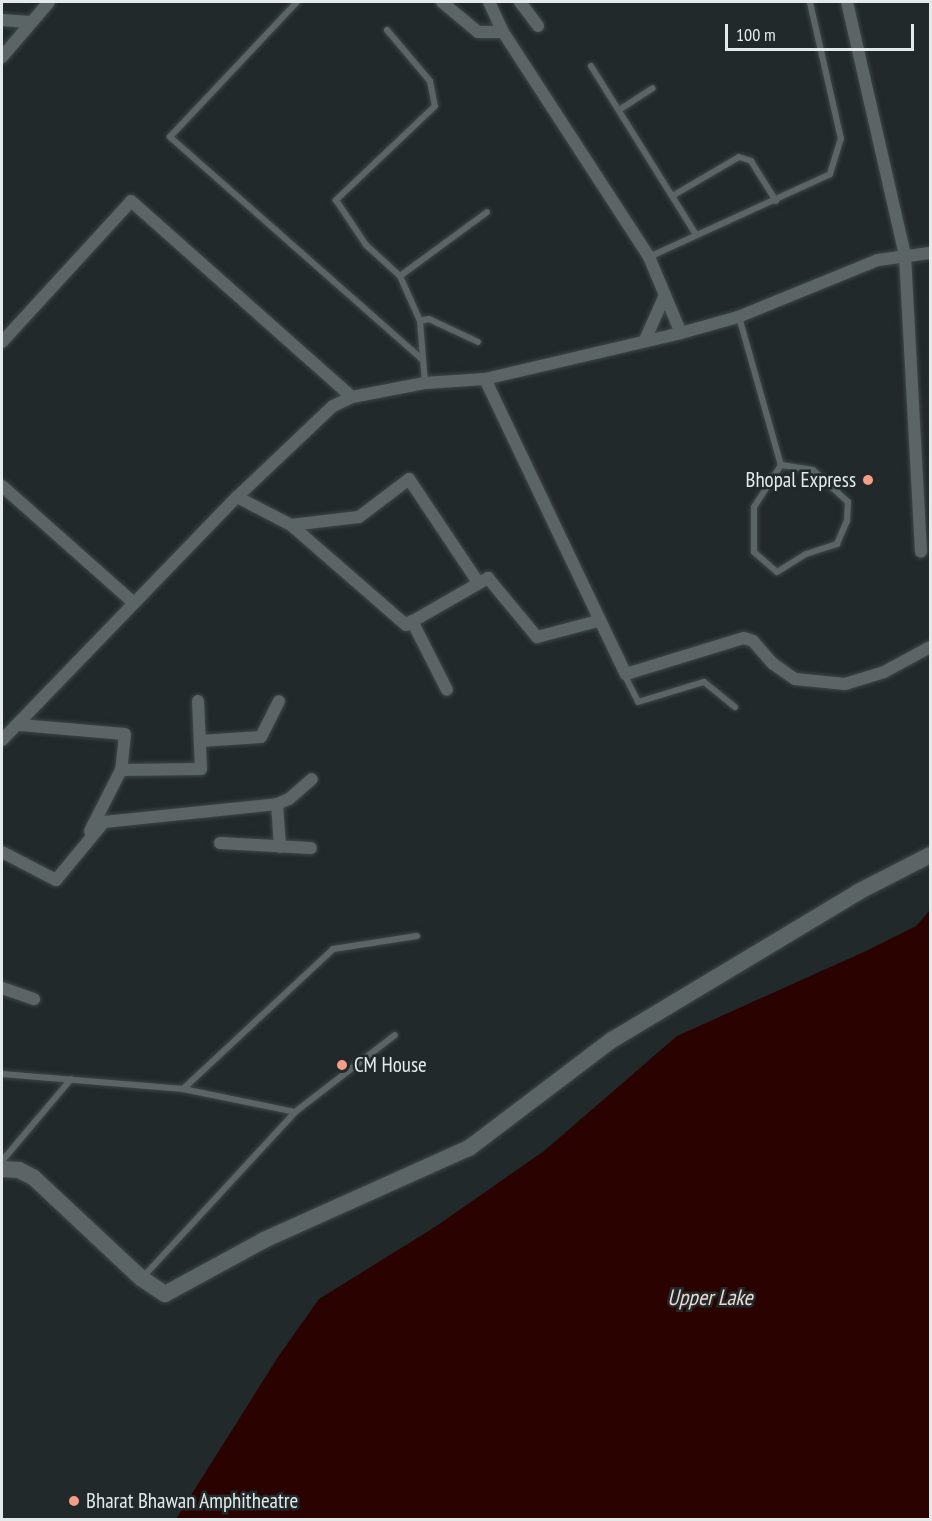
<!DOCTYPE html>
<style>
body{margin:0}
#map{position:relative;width:932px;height:1521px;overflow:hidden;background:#21292a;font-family:"PT Sans Narrow",sans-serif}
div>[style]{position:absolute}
.water>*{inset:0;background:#2a0300}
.roads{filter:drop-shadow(0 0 2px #3e4647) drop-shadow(0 0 2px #3e4647)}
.lane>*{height:6px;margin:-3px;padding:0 3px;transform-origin:3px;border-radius:3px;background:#5c6566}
.street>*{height:12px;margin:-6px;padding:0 6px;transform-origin:6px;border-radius:6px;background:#5c6566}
.secondary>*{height:16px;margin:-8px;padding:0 8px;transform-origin:8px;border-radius:8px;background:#5c6566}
.dots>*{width:16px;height:16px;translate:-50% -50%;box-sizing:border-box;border:3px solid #21292a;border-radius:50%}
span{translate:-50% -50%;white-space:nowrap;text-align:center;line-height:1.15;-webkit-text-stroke:5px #21292a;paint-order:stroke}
.poi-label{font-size:21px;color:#e4eaea}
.right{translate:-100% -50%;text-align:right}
.left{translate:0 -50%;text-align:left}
.water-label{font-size:22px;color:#efd7d0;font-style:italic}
.frame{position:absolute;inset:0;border:3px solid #e4eaea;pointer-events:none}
.scale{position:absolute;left:725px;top:24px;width:189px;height:27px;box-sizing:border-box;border:3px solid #e4eaea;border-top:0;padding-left:8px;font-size:18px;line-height:21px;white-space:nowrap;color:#e4eaea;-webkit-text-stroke:4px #21292a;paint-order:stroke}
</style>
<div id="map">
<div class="water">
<div style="clip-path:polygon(930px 910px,930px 1519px,176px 1519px,278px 1357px,319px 1299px,435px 1227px,544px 1151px,677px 1036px,866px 951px,916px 926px)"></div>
</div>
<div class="roads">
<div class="lane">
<div style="left:297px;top:2px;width:185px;rotate:133.3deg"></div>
<div style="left:170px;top:137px;width:336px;rotate:41.4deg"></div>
<div style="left:387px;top:30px;width:67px;rotate:49.9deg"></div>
<div style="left:430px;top:81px;width:25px;rotate:79deg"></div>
<div style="left:435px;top:106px;width:137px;rotate:136.5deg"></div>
<div style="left:336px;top:200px;width:54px;rotate:56.3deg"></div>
<div style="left:366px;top:245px;width:46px;rotate:42.4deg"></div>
<div style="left:400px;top:276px;width:49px;rotate:66deg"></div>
<div style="left:420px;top:321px;width:62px;rotate:85.4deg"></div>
<div style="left:591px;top:66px;width:199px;rotate:58.1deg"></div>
<div style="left:619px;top:110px;width:40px;rotate:-32.9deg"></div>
<div style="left:674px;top:195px;width:75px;rotate:-30.3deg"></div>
<div style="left:739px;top:157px;width:13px;rotate:18deg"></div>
<div style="left:751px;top:161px;width:47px;rotate:58deg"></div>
<div style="left:649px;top:257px;width:199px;rotate:-24.6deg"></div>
<div style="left:830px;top:174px;width:37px;rotate:-73deg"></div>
<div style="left:841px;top:139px;width:140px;rotate:-102.8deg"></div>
<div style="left:400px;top:276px;width:108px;rotate:-36.3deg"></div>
<div style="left:739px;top:317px;width:154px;rotate:74.2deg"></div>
<div style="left:781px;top:465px;width:50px;rotate:122.7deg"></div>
<div style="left:754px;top:507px;width:45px;rotate:90deg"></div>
<div style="left:754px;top:552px;width:30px;rotate:41deg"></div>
<div style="left:777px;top:572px;width:34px;rotate:-32deg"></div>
<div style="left:806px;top:554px;width:33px;rotate:-18deg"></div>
<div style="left:837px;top:544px;width:25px;rotate:-67deg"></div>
<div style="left:847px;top:521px;width:19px;rotate:-87deg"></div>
<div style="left:848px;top:502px;width:47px;rotate:-137.6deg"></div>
<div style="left:813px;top:470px;width:32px;rotate:-171deg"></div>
<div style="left:420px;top:321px;width:9px;rotate:-13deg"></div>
<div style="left:429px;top:319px;width:54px;rotate:25.1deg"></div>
<div style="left:624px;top:674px;width:31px;rotate:63deg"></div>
<div style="left:638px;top:702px;width:69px;rotate:-16.9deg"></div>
<div style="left:704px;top:682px;width:40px;rotate:39deg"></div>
<div style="left:2px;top:1074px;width:182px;rotate:4.7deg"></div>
<div style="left:183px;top:1089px;width:114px;rotate:11.6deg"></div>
<div style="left:183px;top:1089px;width:205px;rotate:-43deg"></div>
<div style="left:333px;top:949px;width:85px;rotate:-8.8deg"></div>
<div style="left:2px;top:1161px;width:107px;rotate:-49.9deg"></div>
<div style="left:143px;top:1277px;width:224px;rotate:-47.3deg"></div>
<div style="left:295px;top:1112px;width:126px;rotate:-37.6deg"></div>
</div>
<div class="street">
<div style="left:442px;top:2px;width:47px;rotate:39.8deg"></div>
<div style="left:478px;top:32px;width:25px"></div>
<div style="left:489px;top:2px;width:33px;rotate:65deg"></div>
<div style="left:503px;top:32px;width:268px;rotate:57deg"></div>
<div style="left:649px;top:257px;width:82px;rotate:67.2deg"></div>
<div style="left:520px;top:2px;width:30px;rotate:53deg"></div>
<div style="left:847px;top:2px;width:261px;rotate:77.1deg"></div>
<div style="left:905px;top:256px;width:296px;rotate:86.9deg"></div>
<div style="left:2px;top:20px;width:28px;rotate:4deg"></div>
<div style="left:2px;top:57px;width:72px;rotate:-49.5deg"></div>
<div style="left:645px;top:340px;width:49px;rotate:-66deg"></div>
<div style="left:2px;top:342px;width:191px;rotate:-47.5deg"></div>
<div style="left:131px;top:201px;width:295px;rotate:41.6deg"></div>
<div style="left:485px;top:379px;width:327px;rotate:64.5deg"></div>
<div style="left:626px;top:674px;width:123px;rotate:-17deg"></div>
<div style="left:744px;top:638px;width:9px;rotate:18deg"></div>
<div style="left:753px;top:641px;width:29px;rotate:49deg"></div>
<div style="left:772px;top:663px;width:28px;rotate:35deg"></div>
<div style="left:795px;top:679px;width:50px;rotate:5.7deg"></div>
<div style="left:845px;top:684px;width:41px;rotate:-17.1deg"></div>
<div style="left:884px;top:672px;width:52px;rotate:-28.5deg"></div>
<div style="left:2px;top:486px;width:176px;rotate:41.6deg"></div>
<div style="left:237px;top:497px;width:61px;rotate:27.4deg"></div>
<div style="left:291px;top:525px;width:152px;rotate:41deg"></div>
<div style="left:406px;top:625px;width:95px;rotate:-29.8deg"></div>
<div style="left:488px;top:578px;width:77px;rotate:50.3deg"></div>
<div style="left:537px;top:637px;width:63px;rotate:-14.7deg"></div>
<div style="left:291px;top:525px;width:68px;rotate:-6.7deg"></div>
<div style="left:359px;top:517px;width:63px;rotate:-37.2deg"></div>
<div style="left:409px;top:479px;width:124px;rotate:56.2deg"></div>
<div style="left:412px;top:621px;width:77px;rotate:63.1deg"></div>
<div style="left:20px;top:725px;width:105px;rotate:4.9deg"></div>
<div style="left:125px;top:734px;width:36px;rotate:96deg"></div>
<div style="left:121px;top:770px;width:80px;rotate:-0.7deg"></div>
<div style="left:201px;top:769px;width:68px;rotate:-92.5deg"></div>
<div style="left:2px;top:740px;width:338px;rotate:-46deg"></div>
<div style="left:237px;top:497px;width:132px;rotate:-43.5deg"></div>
<div style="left:333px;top:406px;width:21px;rotate:-25deg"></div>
<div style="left:352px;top:397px;width:74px;rotate:-10.9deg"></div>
<div style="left:425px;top:383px;width:60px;rotate:-3.8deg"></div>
<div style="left:485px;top:379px;width:201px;rotate:-13.2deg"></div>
<div style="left:681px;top:333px;width:59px;rotate:-15.7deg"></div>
<div style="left:738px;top:317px;width:151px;rotate:-22.2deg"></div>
<div style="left:878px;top:260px;width:52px;rotate:-7.7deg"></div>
<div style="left:200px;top:741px;width:61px;rotate:-3.8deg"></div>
<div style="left:261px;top:737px;width:40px;rotate:-63.4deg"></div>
<div style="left:277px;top:804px;width:43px;rotate:86deg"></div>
<div style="left:90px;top:831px;width:68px;rotate:-63.1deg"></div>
<div style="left:220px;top:843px;width:91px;rotate:3.1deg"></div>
<div style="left:2px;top:852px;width:61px;rotate:27.4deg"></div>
<div style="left:56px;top:880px;width:75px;rotate:-50.4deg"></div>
<div style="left:104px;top:822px;width:174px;rotate:-5.9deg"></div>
<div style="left:277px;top:804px;width:13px;rotate:-23deg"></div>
<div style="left:289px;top:799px;width:30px;rotate:-41deg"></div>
<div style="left:2px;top:988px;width:34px;rotate:19deg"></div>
</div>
<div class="secondary">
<div style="left:2px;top:1169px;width:17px;rotate:3deg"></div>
<div style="left:19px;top:1170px;width:16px;rotate:27deg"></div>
<div style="left:33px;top:1177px;width:148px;rotate:43.1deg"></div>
<div style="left:141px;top:1278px;width:29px;rotate:34deg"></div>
<div style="left:165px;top:1294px;width:113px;rotate:-28.6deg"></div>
<div style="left:264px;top:1240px;width:225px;rotate:-24.2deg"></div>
<div style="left:469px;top:1148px;width:179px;rotate:-37.1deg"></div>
<div style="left:612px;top:1040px;width:287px;rotate:-31deg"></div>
<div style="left:858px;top:892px;width:81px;rotate:-27.2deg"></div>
</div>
</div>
<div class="dots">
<div style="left:868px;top:480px;background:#f49e87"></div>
<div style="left:342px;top:1065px;background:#f49e87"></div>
<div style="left:74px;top:1501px;background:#f49e87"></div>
</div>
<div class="poi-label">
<span class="right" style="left:856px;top:480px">Bhopal Express</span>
<span class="left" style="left:354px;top:1065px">CM House</span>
<span class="left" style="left:86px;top:1501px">Bharat Bhawan Amphitheatre</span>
</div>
<div class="water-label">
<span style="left:710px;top:1298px">Upper Lake</span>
</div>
<div class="frame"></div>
<div class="scale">100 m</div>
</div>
